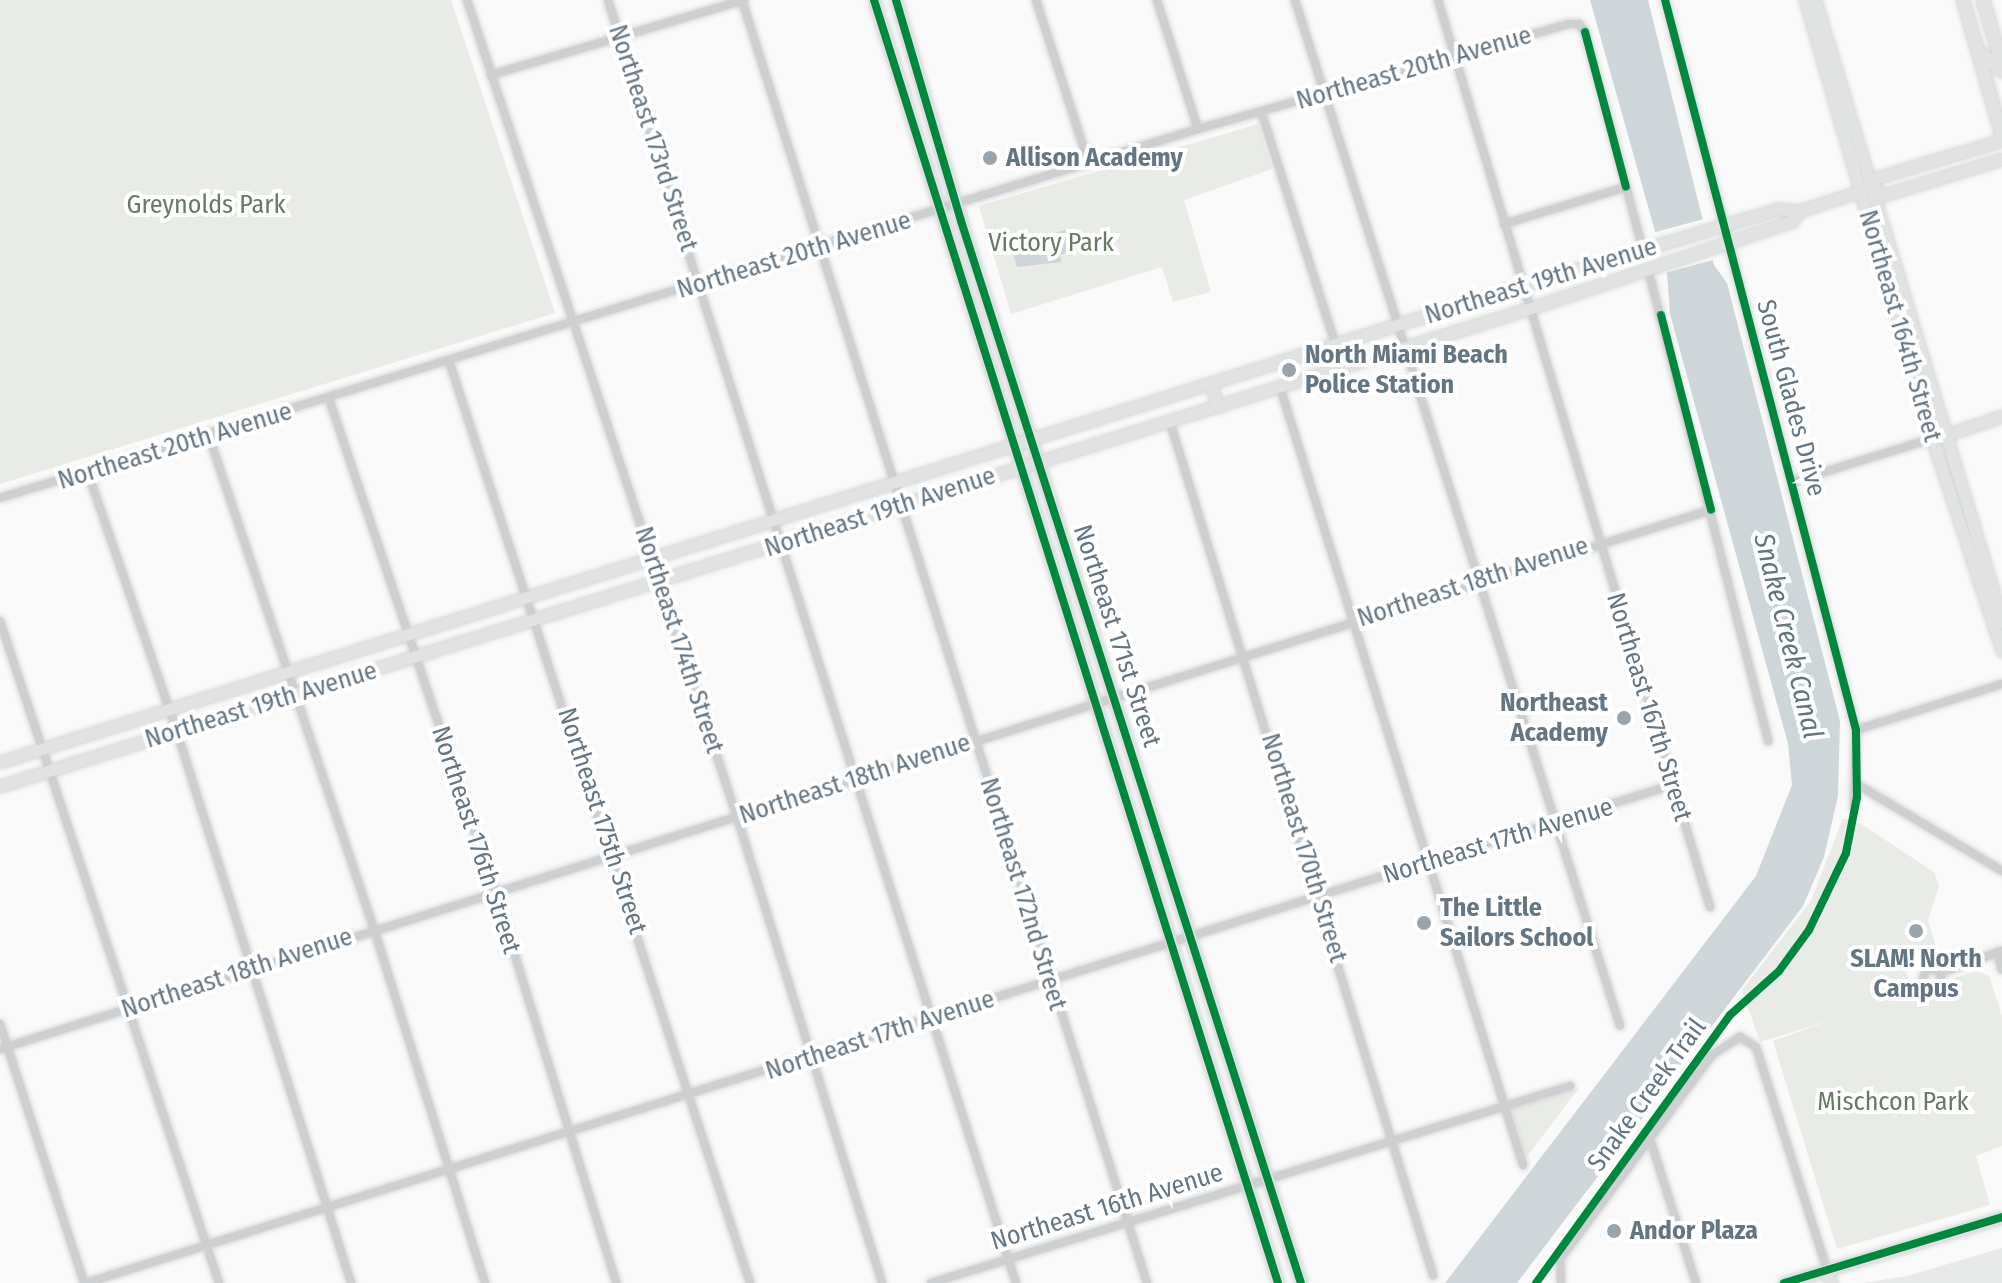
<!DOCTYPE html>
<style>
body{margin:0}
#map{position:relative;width:2002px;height:1283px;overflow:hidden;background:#f9f9f9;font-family:"Fira Sans Condensed",sans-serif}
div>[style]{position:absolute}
.built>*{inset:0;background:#e8e9e9}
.green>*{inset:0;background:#e8ebe6}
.water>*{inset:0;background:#ced6d9}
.pier>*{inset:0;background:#f9f9f9;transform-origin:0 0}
.roads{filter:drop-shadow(0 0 2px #d5d6d7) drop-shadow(0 0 2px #d5d6d7)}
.street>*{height:8px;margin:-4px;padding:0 4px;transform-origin:4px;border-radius:4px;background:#cecfd0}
.secondary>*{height:11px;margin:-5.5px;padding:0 5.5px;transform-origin:5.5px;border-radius:5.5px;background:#e1e2e2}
.primary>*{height:12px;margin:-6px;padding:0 6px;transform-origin:6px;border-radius:6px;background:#e1e2e2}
.cycleway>*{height:8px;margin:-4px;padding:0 4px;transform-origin:4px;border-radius:4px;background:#00873e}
.dots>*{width:22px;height:22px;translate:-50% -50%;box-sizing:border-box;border:4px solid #fff;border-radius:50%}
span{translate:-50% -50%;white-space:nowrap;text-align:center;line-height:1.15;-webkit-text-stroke:8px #fff;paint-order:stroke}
.street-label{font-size:26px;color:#657683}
.poi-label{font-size:26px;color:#657683;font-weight:700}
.left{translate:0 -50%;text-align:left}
.right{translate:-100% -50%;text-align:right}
.park-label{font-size:26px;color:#687a64}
.water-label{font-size:28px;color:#60757c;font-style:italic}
</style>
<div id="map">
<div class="built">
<div style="clip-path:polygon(2002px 1248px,2002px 1283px,1863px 1283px,1907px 1276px)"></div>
</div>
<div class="green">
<div style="clip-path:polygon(0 0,451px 0,555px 313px,0 484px)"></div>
<div style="clip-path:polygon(1258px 124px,1272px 169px,1184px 200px,1211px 292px,1173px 302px,1162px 267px,1011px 314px,979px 206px)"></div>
<div style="clip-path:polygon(1843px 818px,1861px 824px,1934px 872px,1939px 886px,1928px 920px,1939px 957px,1905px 968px,1913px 992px,1976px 971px,1989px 976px,2002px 1016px,2002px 1146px,1976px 1156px,1990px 1205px,1837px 1249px,1773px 1041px,1831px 1020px,1760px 1042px,1742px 990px,1811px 901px)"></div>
<div style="clip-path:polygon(1579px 1088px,1525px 1159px,1511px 1108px)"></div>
</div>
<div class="water">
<div style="clip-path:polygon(1590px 0,1648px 0,1714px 265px,1727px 283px,1840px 721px,1838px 796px,1824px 857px,1803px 906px,1517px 1283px,1445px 1283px,1756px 876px,1792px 785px,1788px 744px,1670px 314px,1667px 274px)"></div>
<div style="clip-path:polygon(1071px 228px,1078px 249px,1060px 255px,1061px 262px,1017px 267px,1011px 247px)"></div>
</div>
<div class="pier">
<div style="left:1704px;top:219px;width:42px;height:51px;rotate:75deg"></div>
</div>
<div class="roads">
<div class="street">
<div style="left:467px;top:0;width:860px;rotate:71.71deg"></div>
<div style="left:737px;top:817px;width:488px;rotate:72.7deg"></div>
<div style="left:608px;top:0;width:1346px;rotate:72.36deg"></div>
<div style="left:742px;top:0;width:1345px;rotate:72.48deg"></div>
<div style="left:1036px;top:0;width:172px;rotate:72.1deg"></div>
<div style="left:1157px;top:0;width:135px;rotate:72.4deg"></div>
<div style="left:1295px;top:0;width:1076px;rotate:72.42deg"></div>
<div style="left:1438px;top:0;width:947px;rotate:73.31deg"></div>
<div style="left:1665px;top:0;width:755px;rotate:75.34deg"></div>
<div style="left:1856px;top:730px;width:78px;rotate:91.5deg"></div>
<div style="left:491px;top:75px;width:264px;rotate:-16.5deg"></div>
<div style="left:1261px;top:111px;width:270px;rotate:72.3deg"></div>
<div style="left:1504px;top:224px;width:127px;rotate:-16.9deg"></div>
<div style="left:1648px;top:269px;width:487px;rotate:75.7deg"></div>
<div style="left:449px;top:361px;width:970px;rotate:71.92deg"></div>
<div style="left:1280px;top:387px;width:815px;rotate:72.65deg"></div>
<div style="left:329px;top:399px;width:519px;rotate:71.36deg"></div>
<div style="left:495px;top:891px;width:410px;rotate:72.8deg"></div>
<div style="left:1170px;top:422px;width:893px;rotate:72.86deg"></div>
<div style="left:209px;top:436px;width:520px;rotate:71.5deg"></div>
<div style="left:374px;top:929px;width:371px;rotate:72.6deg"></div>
<div style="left:88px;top:473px;width:274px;rotate:71deg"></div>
<div style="left:177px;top:732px;width:578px;rotate:72.47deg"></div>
<div style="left:1792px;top:482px;width:149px;rotate:-17.2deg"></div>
<div style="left:0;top:498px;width:1254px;rotate:-17.12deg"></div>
<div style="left:1198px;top:129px;width:385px;rotate:-15.8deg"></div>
<div style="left:1568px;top:24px;width:11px"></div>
<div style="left:1579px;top:24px;width:10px;rotate:53deg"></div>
<div style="left:1585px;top:32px;width:226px;rotate:75.1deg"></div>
<div style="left:0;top:621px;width:697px;rotate:71.69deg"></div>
<div style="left:1856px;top:730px;width:153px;rotate:-17.5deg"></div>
<div style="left:1858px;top:785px;width:168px;rotate:30.8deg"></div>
<div style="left:1997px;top:952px;width:18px;rotate:74deg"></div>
<div style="left:1942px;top:972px;width:16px;rotate:104deg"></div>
<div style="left:1938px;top:988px;width:16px;rotate:-169deg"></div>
<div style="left:1922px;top:985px;width:17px;rotate:-77deg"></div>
<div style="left:1926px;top:968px;width:16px;rotate:14deg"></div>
<div style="left:1942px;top:972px;width:64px;rotate:-19.3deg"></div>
<div style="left:0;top:1024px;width:272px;rotate:72deg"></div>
<div style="left:0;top:1049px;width:1794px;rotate:-17.49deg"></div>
<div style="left:1650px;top:1139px;width:151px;rotate:72.3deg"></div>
<div style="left:86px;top:1283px;width:1662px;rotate:-17.43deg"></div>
<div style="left:931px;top:1283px;width:669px;rotate:-17.13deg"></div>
<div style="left:1561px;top:1283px;width:24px;rotate:-92deg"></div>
<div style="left:1560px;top:1259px;width:254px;rotate:-53.3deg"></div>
<div style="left:1712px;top:1055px;width:33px;rotate:-33deg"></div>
<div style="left:1740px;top:1037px;width:19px;rotate:32deg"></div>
<div style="left:1756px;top:1047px;width:234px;rotate:72.3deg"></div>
</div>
<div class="secondary">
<div style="left:874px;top:0;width:1345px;rotate:72.52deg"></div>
<div style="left:896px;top:0;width:230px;rotate:73.6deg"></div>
<div style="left:961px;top:221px;width:1115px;rotate:72.25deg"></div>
<div style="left:1805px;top:0;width:457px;rotate:73.9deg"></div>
<div style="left:1932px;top:439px;width:223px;rotate:71.7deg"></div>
<div style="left:1815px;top:0;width:649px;rotate:73.24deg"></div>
<div style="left:1871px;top:187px;width:15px;rotate:32deg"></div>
<div style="left:1884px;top:195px;width:123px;rotate:-17deg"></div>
<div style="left:1211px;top:384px;width:24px;rotate:73deg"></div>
<div style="left:1943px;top:436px;width:62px;rotate:-18.7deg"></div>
<div style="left:0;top:762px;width:1594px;rotate:-17.38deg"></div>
<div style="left:1521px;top:286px;width:267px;rotate:-16.7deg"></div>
<div style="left:1777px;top:209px;width:22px;rotate:5deg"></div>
<div style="left:1799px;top:211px;width:65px;rotate:-17.9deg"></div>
<div style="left:1861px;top:191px;width:23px;rotate:-38deg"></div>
<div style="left:1879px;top:177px;width:128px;rotate:-16.7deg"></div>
<div style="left:0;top:786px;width:1601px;rotate:-17.34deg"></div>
<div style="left:1528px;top:309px;width:278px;rotate:-18.4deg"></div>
<div style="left:1792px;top:221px;width:12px;rotate:-55deg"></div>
<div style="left:1827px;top:1270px;width:14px;rotate:73deg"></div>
<div style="left:1784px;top:1283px;width:228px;rotate:-16.8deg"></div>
</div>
<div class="primary">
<div style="left:1963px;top:0;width:141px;rotate:74deg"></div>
<div style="left:1983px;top:0;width:67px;rotate:73.5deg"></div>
<div style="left:1980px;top:52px;width:29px;rotate:41deg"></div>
</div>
</div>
<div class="cycleway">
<div style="left:874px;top:0;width:1345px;rotate:72.52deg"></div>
<div style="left:896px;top:0;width:230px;rotate:73.6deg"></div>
<div style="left:961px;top:221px;width:1115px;rotate:72.25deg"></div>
<div style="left:1585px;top:32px;width:160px;rotate:75.2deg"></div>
<div style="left:1661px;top:315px;width:201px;rotate:75.6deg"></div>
<div style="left:1536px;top:1283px;width:331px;rotate:-54.1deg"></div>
<div style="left:1730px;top:1015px;width:66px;rotate:-41.9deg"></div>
<div style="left:1779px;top:971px;width:51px;rotate:-53.8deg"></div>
<div style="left:1809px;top:930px;width:85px;rotate:-64.3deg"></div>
<div style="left:1846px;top:853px;width:57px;rotate:-78.9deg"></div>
<div style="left:1857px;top:797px;width:67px;rotate:-90.9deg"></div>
<div style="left:1856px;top:730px;width:755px;rotate:-104.66deg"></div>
<div style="left:1784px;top:1283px;width:228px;rotate:-16.8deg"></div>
</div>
<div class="dots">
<div style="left:990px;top:158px;background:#99a4ac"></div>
<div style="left:1289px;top:370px;background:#99a4ac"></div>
<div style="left:1624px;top:718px;background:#99a4ac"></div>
<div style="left:1424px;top:923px;background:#99a4ac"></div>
<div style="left:1916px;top:931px;background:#99a4ac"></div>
<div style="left:1614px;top:1231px;background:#99a4ac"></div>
</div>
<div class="street-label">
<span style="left:1414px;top:68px;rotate:-16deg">Northeast 20th Avenue</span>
<span style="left:653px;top:138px;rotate:72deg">Northeast 173rd Street</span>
<span style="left:794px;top:255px;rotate:-17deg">Northeast 20th Avenue</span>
<span style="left:1541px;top:281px;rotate:-17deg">Northeast 19th Avenue</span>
<span style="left:1900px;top:326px;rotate:74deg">Northeast 164th Street</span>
<span style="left:1791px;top:398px;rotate:75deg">South Glades Drive</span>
<span style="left:175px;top:446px;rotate:-17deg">Northeast 20th Avenue</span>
<span style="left:880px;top:512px;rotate:-18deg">Northeast 19th Avenue</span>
<span style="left:1473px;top:582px;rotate:-18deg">Northeast 18th Avenue</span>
<span style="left:1117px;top:636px;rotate:72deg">Northeast 171st Street</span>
<span style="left:679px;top:640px;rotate:72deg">Northeast 174th Street</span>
<span style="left:261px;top:705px;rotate:-17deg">Northeast 19th Avenue</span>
<span style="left:1649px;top:707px;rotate:73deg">Northeast 167th Street</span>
<span style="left:855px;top:779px;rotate:-18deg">Northeast 18th Avenue</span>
<span style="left:602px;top:821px;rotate:72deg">Northeast 175th Street</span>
<span style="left:476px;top:840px;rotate:72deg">Northeast 176th Street</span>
<span style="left:1498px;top:841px;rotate:-17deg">Northeast 17th Avenue</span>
<span style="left:1304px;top:848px;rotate:73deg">Northeast 170th Street</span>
<span style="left:1023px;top:894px;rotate:73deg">Northeast 172nd Street</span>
<span style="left:237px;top:973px;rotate:-18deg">Northeast 18th Avenue</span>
<span style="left:880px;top:1035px;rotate:-18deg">Northeast 17th Avenue</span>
<span style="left:1647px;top:1095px;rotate:-54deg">Snake Creek Trail</span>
<span style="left:1107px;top:1207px;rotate:-17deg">Northeast 16th Avenue</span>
</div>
<div class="poi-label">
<span class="left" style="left:1006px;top:158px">Allison Academy</span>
<span class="left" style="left:1305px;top:370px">North Miami Beach<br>Police Station</span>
<span class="right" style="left:1608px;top:718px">Northeast<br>Academy</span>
<span class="left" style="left:1440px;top:923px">The Little<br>Sailors School</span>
<span style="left:1916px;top:974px">SLAM! North<br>Campus</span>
<span class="left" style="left:1630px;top:1231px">Andor Plaza</span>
</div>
<div class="park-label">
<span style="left:206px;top:205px">Greynolds Park</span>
<span style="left:1051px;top:243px">Victory Park</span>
<span style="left:1893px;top:1102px">Mischcon Park</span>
</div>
<div class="water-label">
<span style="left:1788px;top:636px;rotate:76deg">Snake Creek Canal</span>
</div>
</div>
